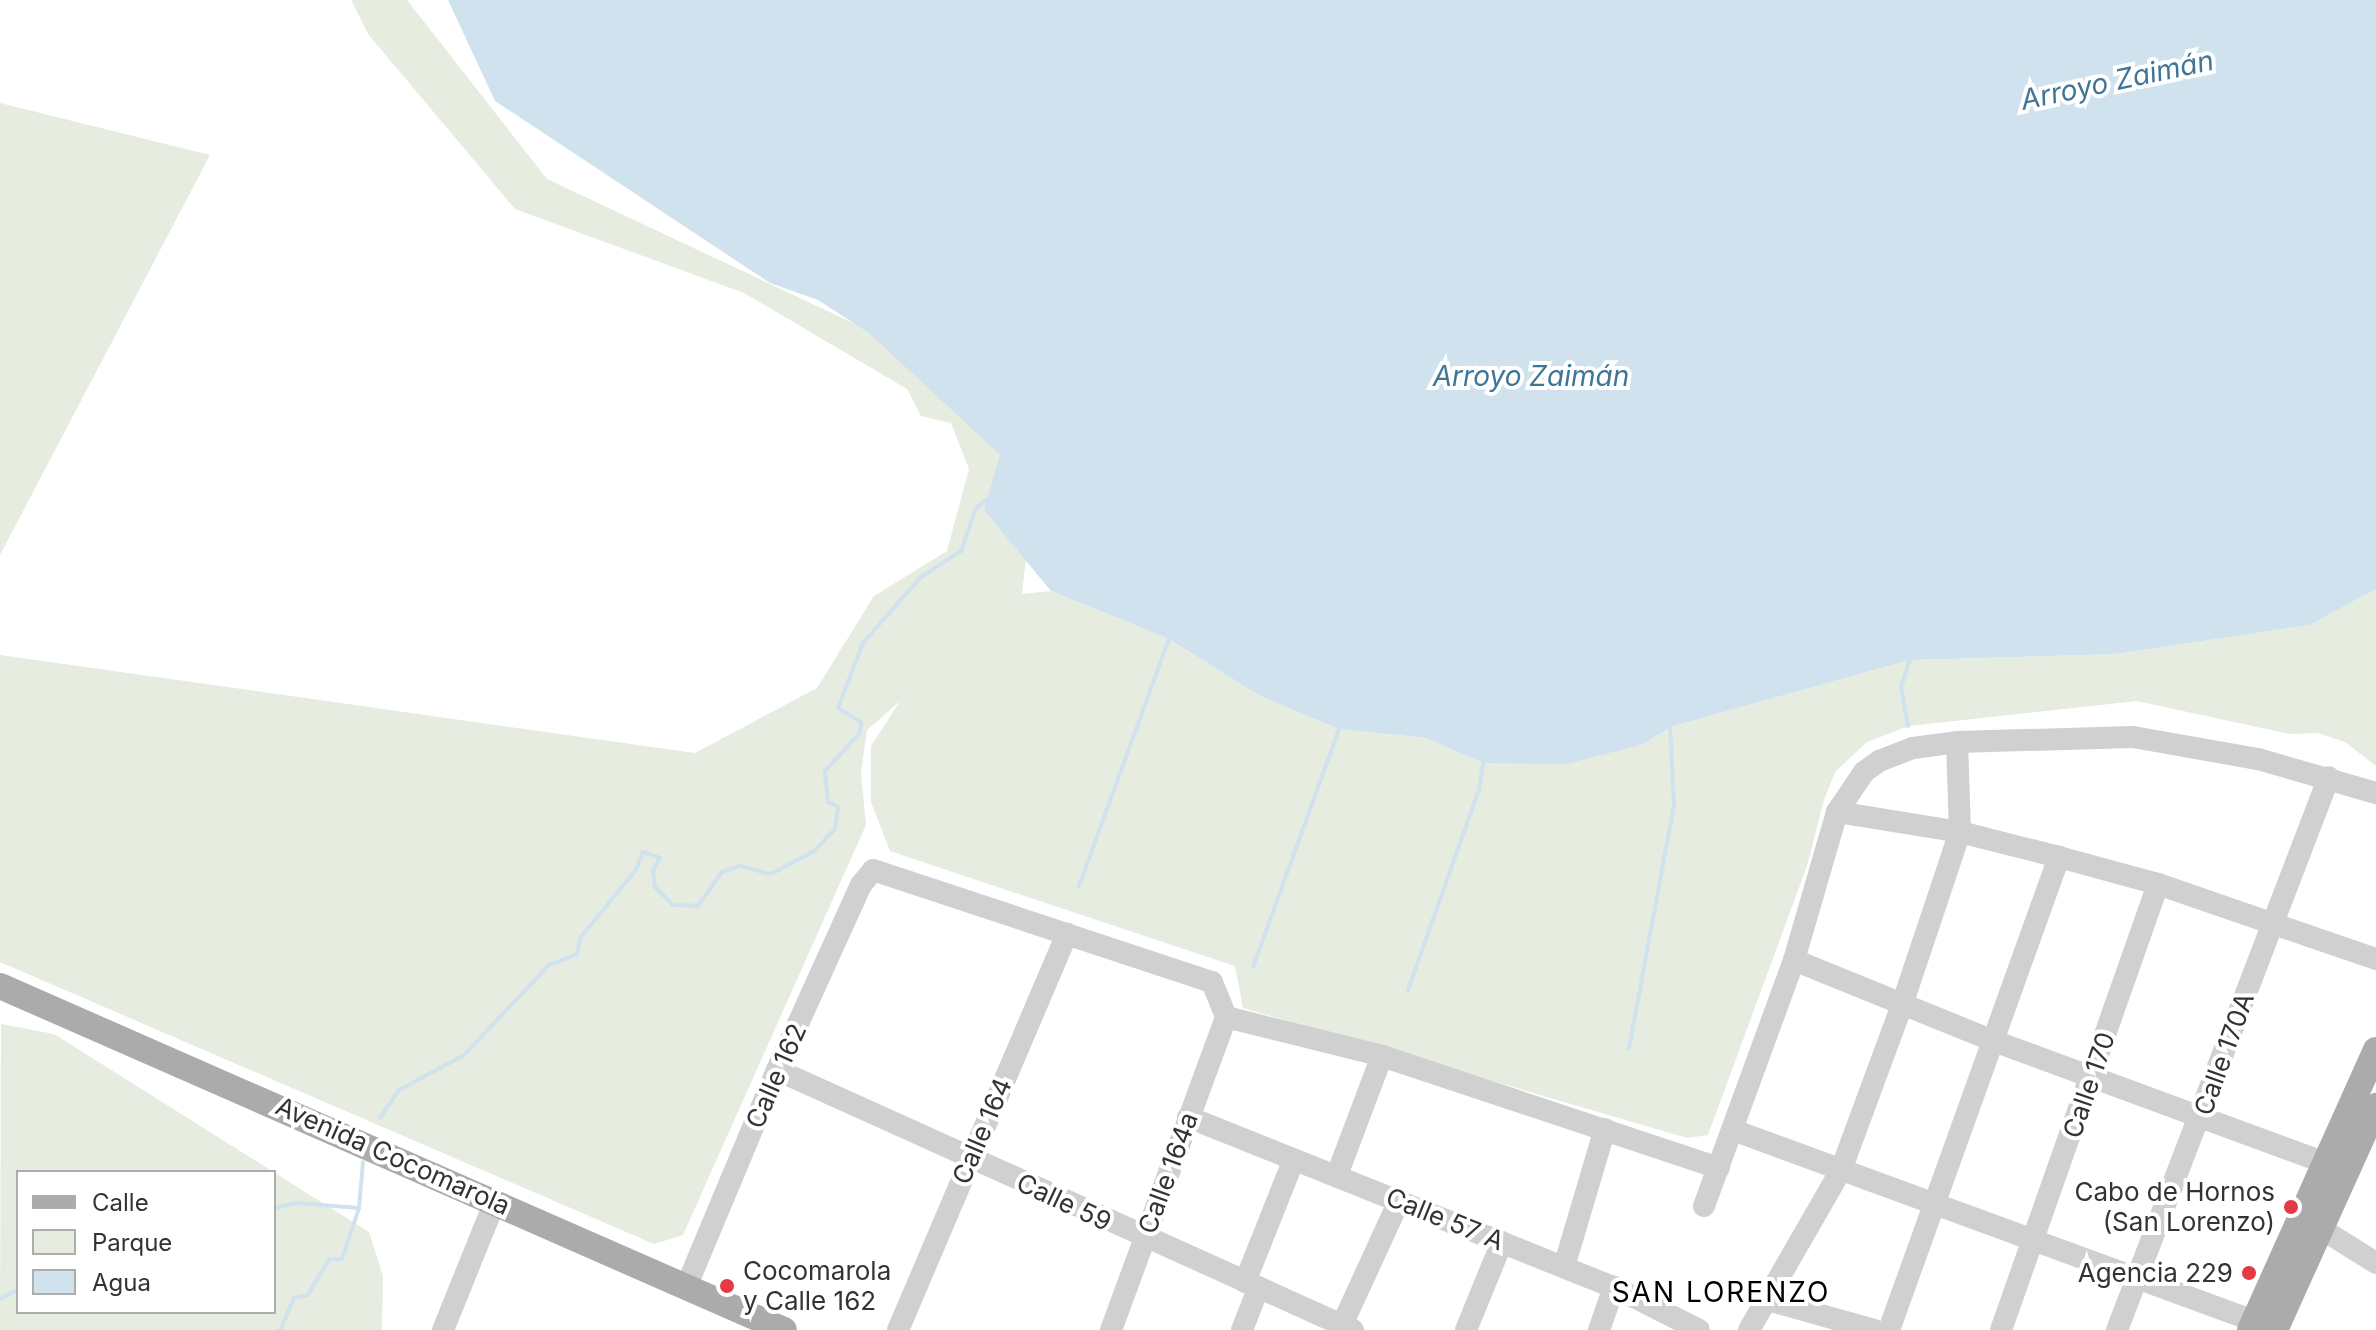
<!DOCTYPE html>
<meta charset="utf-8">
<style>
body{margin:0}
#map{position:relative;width:2376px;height:1330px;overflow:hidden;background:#fff;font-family:Inter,sans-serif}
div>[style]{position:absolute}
.green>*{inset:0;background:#e6ecdf}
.water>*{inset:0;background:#cfe2ee}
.stream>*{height:4px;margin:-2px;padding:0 2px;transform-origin:2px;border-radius:2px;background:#cfe2ee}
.minor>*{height:22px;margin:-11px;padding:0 11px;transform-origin:11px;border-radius:11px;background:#d0d0d0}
.major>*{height:26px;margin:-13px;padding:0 13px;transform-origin:13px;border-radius:13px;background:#ababab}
.dots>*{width:22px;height:22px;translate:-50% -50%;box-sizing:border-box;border:4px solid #fff;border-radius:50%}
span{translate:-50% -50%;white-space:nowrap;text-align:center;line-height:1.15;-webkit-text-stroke:8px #fff;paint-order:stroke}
.street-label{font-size:26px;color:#333}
.poi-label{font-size:26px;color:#333}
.right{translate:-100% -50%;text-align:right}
.left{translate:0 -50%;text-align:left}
.water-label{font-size:28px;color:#3f7597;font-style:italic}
.neighbourhood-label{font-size:28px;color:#000;letter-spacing:2px}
.legend{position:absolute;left:16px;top:1170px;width:260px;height:144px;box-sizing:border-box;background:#fff;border:2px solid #adadad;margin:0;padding:10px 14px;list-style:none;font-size:24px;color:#333}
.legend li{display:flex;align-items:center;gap:16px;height:40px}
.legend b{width:40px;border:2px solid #adadad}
</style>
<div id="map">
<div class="green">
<div style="clip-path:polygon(351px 0,407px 0,547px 179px,955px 371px,1031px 514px,1022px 594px,1051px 591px,1169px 639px,1260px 696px,1339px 729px,1426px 738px,1483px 763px,1644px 744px,1670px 727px,1910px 660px,2116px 654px,2310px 625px,2376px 589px,2376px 766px,2345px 742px,2318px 733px,2289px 734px,2137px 701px,1909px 726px,1867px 742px,1835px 772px,1824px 800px,1807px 866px,1708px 1135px,1687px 1138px,1243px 1008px,1235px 966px,890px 851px,871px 802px,871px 746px,900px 701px,867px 730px,861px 774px,866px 825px,683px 1235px,654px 1244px,0 962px,0 655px,695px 753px,817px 688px,874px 596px,947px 551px,969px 469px,951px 423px,921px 416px,907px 389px,744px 293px,515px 209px,368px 34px)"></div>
<div style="clip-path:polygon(0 103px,210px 155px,0 555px)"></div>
<div style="clip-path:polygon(evenodd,1px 1024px,54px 1034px,369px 1232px,383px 1276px,382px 1330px,0 1330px,1px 1024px,18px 1172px,274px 1172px,274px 1312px,18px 1312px,18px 1172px)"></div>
</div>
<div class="water">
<div style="clip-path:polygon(448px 0,2376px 0,2376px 589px,2310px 625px,2116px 654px,1910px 660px,1670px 727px,1644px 744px,1566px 764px,1483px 763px,1426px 738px,1339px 729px,1260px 696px,1169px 639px,1051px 591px,984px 510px,1000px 455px,869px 333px,818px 300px,770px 283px,495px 101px)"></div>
</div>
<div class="stream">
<div style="left:1908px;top:726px;width:40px;rotate:-100deg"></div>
<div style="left:1901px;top:687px;width:28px;rotate:-72deg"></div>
<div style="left:1079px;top:886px;width:263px;rotate:-70deg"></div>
<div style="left:1253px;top:967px;width:253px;rotate:-70.1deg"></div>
<div style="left:1408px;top:990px;width:213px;rotate:-70.5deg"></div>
<div style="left:1479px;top:789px;width:26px;rotate:-81deg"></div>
<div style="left:1629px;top:1048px;width:247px;rotate:-79.5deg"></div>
<div style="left:1674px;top:805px;width:78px;rotate:-92.9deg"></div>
<div style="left:380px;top:1118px;width:34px;rotate:-56deg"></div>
<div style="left:399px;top:1090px;width:74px;rotate:-28.3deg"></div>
<div style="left:464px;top:1055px;width:124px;rotate:-46.6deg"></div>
<div style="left:549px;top:965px;width:30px;rotate:-21deg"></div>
<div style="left:577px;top:954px;width:16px;rotate:-79deg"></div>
<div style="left:580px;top:938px;width:88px;rotate:-50.5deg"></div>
<div style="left:636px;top:870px;width:19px;rotate:-69deg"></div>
<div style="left:643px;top:852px;width:18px;rotate:19deg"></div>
<div style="left:660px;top:858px;width:15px;rotate:118deg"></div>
<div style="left:653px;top:871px;width:16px;rotate:83deg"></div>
<div style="left:655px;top:887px;width:25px;rotate:45deg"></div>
<div style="left:673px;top:905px;width:25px;rotate:2deg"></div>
<div style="left:698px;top:906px;width:42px;rotate:-54.8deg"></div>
<div style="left:722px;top:872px;width:18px;rotate:-19deg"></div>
<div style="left:739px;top:866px;width:33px;rotate:14deg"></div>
<div style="left:771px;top:874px;width:49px;rotate:-28.1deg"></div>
<div style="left:814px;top:851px;width:30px;rotate:-46deg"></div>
<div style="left:835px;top:829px;width:22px;rotate:-82deg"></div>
<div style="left:838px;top:807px;width:11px;rotate:-153deg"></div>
<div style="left:828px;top:802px;width:31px;rotate:-96deg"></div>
<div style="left:825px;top:771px;width:52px;rotate:-47.4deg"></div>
<div style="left:860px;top:733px;width:11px;rotate:-85deg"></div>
<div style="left:861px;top:722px;width:27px;rotate:-149deg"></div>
<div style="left:838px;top:708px;width:70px;rotate:-69deg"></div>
<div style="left:863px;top:643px;width:88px;rotate:-48.7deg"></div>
<div style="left:921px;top:577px;width:48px;rotate:-33deg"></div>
<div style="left:961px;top:551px;width:46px;rotate:-70.8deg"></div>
<div style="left:976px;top:508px;width:19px;rotate:-39deg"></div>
<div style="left:274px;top:1208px;width:24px;rotate:-12deg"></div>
<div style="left:297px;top:1203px;width:62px;rotate:4.6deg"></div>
<div style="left:0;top:1299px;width:20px;rotate:-27deg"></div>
<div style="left:280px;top:1330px;width:35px;rotate:-66deg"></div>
<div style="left:294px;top:1298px;width:14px;rotate:-12deg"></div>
<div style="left:308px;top:1295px;width:42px;rotate:-59.7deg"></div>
<div style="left:329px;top:1259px;width:13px"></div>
<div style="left:342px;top:1259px;width:54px;rotate:-71.6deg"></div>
<div style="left:359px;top:1208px;width:46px;rotate:-85deg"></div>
</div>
<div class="minor">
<div style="left:1837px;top:812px;width:125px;rotate:9.2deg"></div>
<div style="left:1960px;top:832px;width:102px;rotate:14.2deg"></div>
<div style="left:2059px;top:857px;width:103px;rotate:15.3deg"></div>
<div style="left:2158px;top:884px;width:231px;rotate:19deg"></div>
<div style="left:1794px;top:960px;width:213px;rotate:22.1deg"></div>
<div style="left:1991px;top:1040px;width:356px;rotate:20.2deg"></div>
<div style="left:1226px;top:1017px;width:161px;rotate:14deg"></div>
<div style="left:1382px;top:1056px;width:355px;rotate:18.4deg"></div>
<div style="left:777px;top:1070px;width:632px;rotate:24.29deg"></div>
<div style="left:1188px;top:1117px;width:459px;rotate:21.8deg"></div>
<div style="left:1614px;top:1287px;width:95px;rotate:26.8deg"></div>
<div style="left:1733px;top:1130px;width:555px;rotate:20.13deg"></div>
<div style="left:1337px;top:1175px;width:127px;rotate:-69.3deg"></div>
<div style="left:1704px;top:1206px;width:262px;rotate:-69.9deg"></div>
<div style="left:1794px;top:960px;width:154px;rotate:-73.8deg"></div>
<div style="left:1837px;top:812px;width:48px;rotate:-56deg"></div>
<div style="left:1864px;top:772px;width:19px;rotate:-36deg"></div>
<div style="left:1879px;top:761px;width:36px;rotate:-21deg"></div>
<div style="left:1913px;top:748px;width:44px;rotate:-7.8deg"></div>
<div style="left:1957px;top:742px;width:176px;rotate:-1.6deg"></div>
<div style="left:2133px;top:737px;width:127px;rotate:10deg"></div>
<div style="left:2258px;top:759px;width:123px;rotate:16.1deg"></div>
<div style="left:2317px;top:1216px;width:12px;rotate:76deg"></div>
<div style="left:2320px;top:1228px;width:66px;rotate:32deg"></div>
<div style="left:1564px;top:1267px;width:144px;rotate:-73.5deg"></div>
<div style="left:1245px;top:1282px;width:132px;rotate:-68.3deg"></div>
<div style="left:687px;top:1285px;width:233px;rotate:-67.3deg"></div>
<div style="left:777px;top:1070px;width:203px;rotate:-65.6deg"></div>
<div style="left:861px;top:885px;width:19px;rotate:-51deg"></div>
<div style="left:873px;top:870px;width:357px;rotate:18.3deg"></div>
<div style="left:1212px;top:982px;width:38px;rotate:68deg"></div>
<div style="left:1764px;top:1299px;width:114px;rotate:15.7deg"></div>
<div style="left:1342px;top:1325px;width:136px;rotate:-65.3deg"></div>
<div style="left:443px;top:1330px;width:139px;rotate:-68deg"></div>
<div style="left:898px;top:1330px;width:431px;rotate:-66.9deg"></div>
<div style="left:1111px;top:1330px;width:333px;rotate:-69.8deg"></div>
<div style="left:1242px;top:1330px;width:44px;rotate:-68.7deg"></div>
<div style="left:1466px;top:1330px;width:95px;rotate:-67.8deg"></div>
<div style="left:1599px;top:1330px;width:46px;rotate:-70.8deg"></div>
<div style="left:1749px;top:1330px;width:185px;rotate:-60.1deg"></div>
<div style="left:1841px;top:1170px;width:176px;rotate:-69.7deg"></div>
<div style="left:1902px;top:1005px;width:182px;rotate:-71.5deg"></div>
<div style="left:1960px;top:832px;width:90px;rotate:-91.9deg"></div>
<div style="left:1889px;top:1330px;width:503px;rotate:-70.23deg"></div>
<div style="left:2001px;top:1330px;width:473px;rotate:-70.6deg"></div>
<div style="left:2117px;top:1330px;width:592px;rotate:-69.03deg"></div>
</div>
<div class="major">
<div style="left:0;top:986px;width:856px;rotate:23.69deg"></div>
<div style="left:2250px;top:1330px;width:307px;rotate:-65.8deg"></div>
<div style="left:2275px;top:1330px;width:246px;rotate:-65.7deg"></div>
</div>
<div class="dots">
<div style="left:2291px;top:1207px;background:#e63946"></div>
<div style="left:2249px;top:1273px;background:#e63946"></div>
<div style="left:727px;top:1286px;background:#e63946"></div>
</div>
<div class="street-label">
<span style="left:2224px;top:1054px;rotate:-70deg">Calle 170A</span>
<span style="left:776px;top:1076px;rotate:-66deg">Calle 162</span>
<span style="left:2089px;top:1085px;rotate:-71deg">Calle 170</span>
<span style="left:982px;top:1131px;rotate:-67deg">Calle 164</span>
<span style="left:393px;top:1156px;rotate:24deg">Avenida Cocomarola</span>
<span style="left:1168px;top:1173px;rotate:-70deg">Calle 164a</span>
<span style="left:1064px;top:1202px;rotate:25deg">Calle 59</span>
<span style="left:1445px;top:1219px;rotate:22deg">Calle 57 A</span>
</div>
<div class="poi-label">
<span class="right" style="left:2275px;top:1207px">Cabo de Hornos<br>(San Lorenzo)</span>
<span class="left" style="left:743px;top:1286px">Cocomarola<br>y Calle 162</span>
<span class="right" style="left:2233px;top:1273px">Agencia 229</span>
</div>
<div class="water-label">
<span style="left:2117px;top:80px;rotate:-12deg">Arroyo Zaimán</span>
<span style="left:1531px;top:376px">Arroyo Zaimán</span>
</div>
<div class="neighbourhood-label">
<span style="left:1721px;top:1292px">SAN LORENZO</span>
</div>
<ul class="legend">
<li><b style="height:10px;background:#ababab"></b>Calle</li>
<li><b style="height:22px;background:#e6ecdf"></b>Parque</li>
<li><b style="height:22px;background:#cfe2ee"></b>Agua</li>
</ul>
</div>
